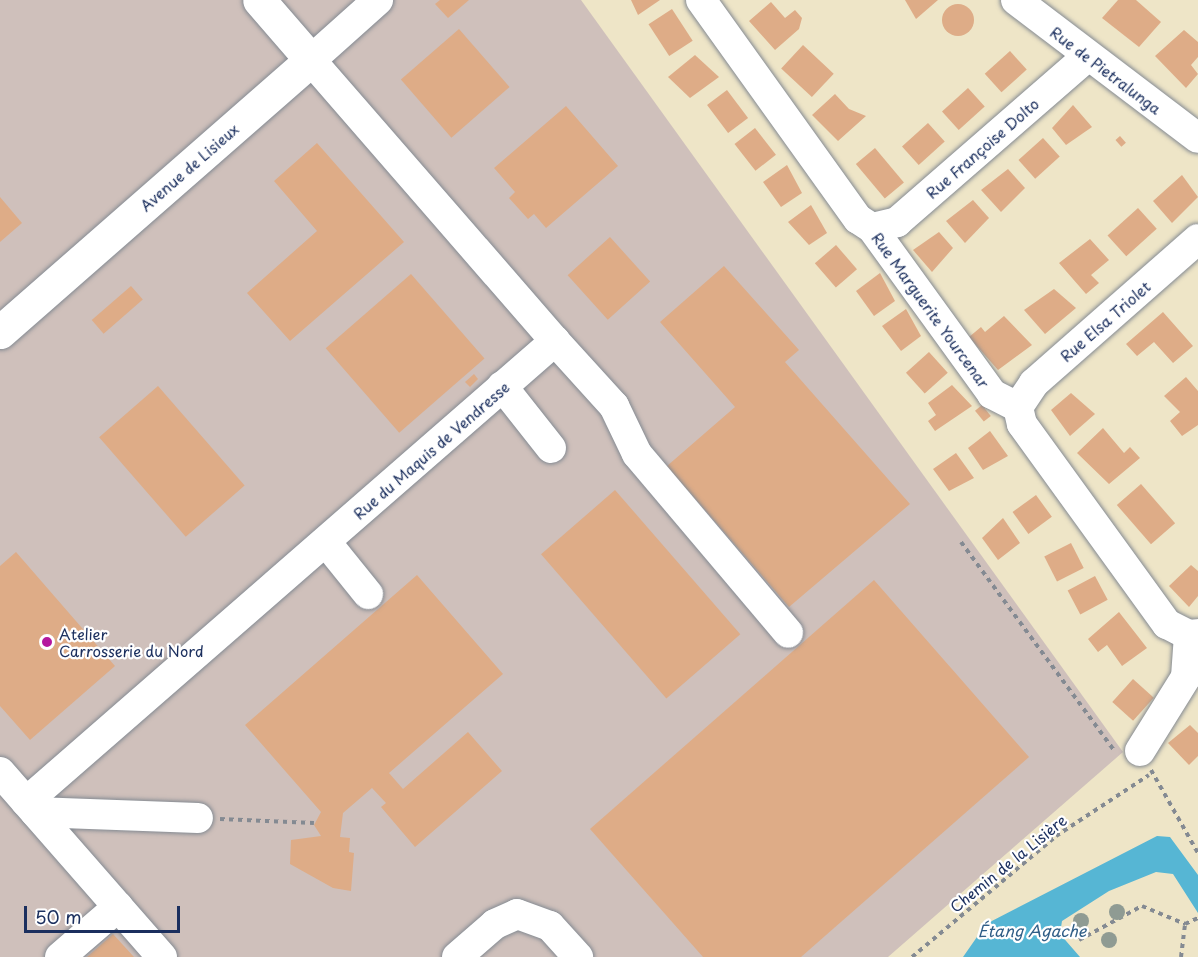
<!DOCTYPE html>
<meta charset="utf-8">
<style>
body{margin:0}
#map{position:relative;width:1198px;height:957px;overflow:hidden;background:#eee5c7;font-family:"Playpen Sans",sans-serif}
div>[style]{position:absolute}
.industrial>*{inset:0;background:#cfc0bb}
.water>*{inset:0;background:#56b6d4}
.building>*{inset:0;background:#deac87;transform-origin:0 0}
.round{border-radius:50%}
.path>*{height:4px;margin-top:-2px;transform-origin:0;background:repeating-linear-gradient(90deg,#848a92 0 4.5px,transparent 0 9px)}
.roads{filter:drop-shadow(0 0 2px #848a92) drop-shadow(0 0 2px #848a92)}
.minor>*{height:30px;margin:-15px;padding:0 15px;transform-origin:15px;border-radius:15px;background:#fff}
.major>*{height:33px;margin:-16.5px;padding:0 16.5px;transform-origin:16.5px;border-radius:16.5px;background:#fff}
.trees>*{width:16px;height:16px;margin:-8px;border-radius:50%;background:#8f9b93}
.dots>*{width:16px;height:16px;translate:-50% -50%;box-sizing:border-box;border:3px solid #fff;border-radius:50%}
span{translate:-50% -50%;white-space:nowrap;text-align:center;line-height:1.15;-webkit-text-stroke:4.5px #fff;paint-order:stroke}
.street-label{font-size:15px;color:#1b2f5e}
.poi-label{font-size:15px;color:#1b2f5e}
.left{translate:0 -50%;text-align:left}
.water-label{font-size:16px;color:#305e87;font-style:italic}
.scale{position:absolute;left:24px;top:906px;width:156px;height:27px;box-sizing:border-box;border:3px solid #1b2f5e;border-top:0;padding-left:8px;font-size:18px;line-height:21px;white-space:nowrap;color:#1b2f5e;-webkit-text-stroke:4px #fff;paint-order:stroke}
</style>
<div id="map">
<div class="industrial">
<div style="clip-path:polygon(0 0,581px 0,1123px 752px,888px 957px,0 957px)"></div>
</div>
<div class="water">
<div style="clip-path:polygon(1157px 836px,1170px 837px,1198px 875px,1198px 913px,1173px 874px,1156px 872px,1109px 891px,1062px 921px,1060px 934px,1080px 957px,963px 957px,986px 924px)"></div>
</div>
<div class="building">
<div style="clip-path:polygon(440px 0,469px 0,448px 18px,435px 4px)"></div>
<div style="clip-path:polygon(631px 0,660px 0,638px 15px)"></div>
<div style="clip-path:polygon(905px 0,938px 0,916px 19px)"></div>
<div style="clip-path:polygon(1118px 0,1136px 0,1161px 22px,1139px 47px,1102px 18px)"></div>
<div style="clip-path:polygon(771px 2px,785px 18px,795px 10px,802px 18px,799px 29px,775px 50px,749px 21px)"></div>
<div class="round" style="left:942px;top:4px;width:32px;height:32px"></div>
<div style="left:672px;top:9px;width:38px;height:28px;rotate:57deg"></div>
<div style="left:459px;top:29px;width:77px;height:77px;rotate:49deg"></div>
<div style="clip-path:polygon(1184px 30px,1198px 42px,1198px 57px,1191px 65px,1198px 74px,1186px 88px,1155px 56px)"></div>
<div style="left:803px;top:45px;width:42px;height:32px;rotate:43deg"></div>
<div style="left:1010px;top:51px;width:25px;height:34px;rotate:48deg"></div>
<div style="clip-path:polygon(695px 55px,719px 77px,690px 98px,668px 77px)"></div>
<div style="left:968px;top:88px;width:25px;height:35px;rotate:48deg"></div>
<div style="left:727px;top:90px;width:35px;height:25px;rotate:53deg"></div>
<div style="clip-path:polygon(835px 94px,849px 109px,866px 116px,838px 141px,812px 115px)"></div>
<div style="clip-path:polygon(1073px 105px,1092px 127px,1066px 145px,1052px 128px)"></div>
<div style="clip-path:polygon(566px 106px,618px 166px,546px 228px,534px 214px,528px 219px,509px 198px,515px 192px,494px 168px)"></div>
<div style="left:928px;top:123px;width:25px;height:35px;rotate:48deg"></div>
<div style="left:755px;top:128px;width:34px;height:26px;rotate:52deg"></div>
<div style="left:1120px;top:136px;width:9px;height:6px;rotate:49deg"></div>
<div style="left:1043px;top:138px;width:25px;height:33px;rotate:48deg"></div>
<div style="clip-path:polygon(317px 143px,404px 242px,290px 341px,247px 293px,317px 231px,274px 181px)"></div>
<div style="left:875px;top:148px;width:45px;height:25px;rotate:50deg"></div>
<div style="clip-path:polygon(787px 165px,802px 193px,781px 207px,763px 182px)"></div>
<div style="clip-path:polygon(1008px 169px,1025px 188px,1001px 212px,981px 190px)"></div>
<div style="clip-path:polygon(1182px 175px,1198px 197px,1172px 223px,1153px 201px)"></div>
<div style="clip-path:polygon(0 197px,22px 223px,0 242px)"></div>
<div style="clip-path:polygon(973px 200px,989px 218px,965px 243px,946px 221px)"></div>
<div style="clip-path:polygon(811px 205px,827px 233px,809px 245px,788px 222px)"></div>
<div style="left:1138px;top:208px;width:28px;height:41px;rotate:48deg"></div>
<div style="clip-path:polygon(939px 232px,953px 248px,932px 272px,913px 250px)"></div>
<div style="left:610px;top:237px;width:60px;height:57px;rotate:48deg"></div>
<div style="clip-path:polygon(1090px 239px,1109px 260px,1091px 275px,1099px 283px,1086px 294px,1059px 263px)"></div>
<div style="left:836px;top:245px;width:32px;height:28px;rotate:49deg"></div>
<div style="clip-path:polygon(724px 266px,799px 350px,785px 362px,910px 504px,789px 607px,667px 466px,735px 407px,660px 322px)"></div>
<div style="clip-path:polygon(880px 273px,895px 301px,874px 316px,856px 291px)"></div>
<div style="left:411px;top:274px;width:112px;height:113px;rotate:49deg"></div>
<div style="left:131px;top:286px;width:18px;height:52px;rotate:49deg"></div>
<div style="clip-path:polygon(1054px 289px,1076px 308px,1045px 334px,1024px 310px)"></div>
<div style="clip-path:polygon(906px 309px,921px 336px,901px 351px,882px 326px)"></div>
<div style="clip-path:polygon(1163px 312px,1193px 346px,1173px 363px,1154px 342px,1137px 356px,1126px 344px)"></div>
<div style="clip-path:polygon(1004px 316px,1032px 345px,998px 370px,969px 337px,981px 327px,985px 332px)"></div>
<div style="left:929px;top:352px;width:28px;height:31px;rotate:48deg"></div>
<div style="clip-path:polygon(474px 374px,478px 379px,470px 387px,465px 382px)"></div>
<div style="clip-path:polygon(1186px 377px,1198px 391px,1198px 425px,1182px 436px,1170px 421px,1180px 412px,1164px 396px)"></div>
<div style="clip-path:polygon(952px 385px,972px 406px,935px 431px,928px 421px,936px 415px,928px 403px)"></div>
<div style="left:158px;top:386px;width:132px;height:78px;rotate:49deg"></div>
<div style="clip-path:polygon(1071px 393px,1095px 414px,1070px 436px,1051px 410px)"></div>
<div style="left:982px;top:405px;width:14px;height:9px;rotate:51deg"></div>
<div style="clip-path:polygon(1103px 428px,1124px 453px,1130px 447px,1140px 458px,1109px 484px,1077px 453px)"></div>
<div style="clip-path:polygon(990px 431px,1008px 456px,983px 470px,968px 448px)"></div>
<div style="clip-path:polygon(956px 453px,974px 478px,949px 491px,933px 469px)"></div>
<div style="left:1141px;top:484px;width:52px;height:32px;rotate:49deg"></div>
<div style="left:615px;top:490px;width:191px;height:98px;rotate:49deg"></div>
<div style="left:1036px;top:495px;width:27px;height:29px;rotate:54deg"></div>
<div style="clip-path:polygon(1003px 518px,1020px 543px,998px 560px,982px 538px)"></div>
<div style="left:1071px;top:543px;width:28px;height:30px;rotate:63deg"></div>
<div style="clip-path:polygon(16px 552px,115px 666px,30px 740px,0 706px,0 566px)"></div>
<div style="clip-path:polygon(1191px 565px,1198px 571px,1198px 596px,1189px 607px,1169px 586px)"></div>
<div style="clip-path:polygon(417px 575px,503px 674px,389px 773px,403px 789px,468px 732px,502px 771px,415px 847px,381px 807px,386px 803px,372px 788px,343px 813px,340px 837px,350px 838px,349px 852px,354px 853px,351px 891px,333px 888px,290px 864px,291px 840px,321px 836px,314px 825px,321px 812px,245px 725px)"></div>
<div style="left:1095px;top:576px;width:27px;height:31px;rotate:62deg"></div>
<div style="clip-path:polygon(874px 580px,1029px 757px,801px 957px,703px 957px,590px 829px)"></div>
<div style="clip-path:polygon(1119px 612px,1147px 648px,1122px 666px,1107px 645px,1098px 652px,1088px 639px)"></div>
<div style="left:1133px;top:679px;width:28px;height:31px;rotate:42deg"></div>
<div style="clip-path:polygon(1190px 725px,1198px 733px,1198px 756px,1189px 765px,1168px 743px)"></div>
<div style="clip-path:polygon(113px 934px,134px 957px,87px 957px)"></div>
</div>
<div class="path">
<div style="left:961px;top:542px;width:260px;rotate:53.7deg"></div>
<div style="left:1151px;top:770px;width:95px;rotate:60.5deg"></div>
<div style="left:220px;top:819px;width:94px;rotate:2.4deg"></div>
<div style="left:1079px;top:940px;width:72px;rotate:-28.4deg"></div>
<div style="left:1142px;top:906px;width:47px;rotate:22.7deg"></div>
<div style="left:912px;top:957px;width:188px;rotate:-40deg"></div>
<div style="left:1056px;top:836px;width:111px;rotate:-33.3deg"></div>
<div style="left:1181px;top:957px;width:33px;rotate:-83deg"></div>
<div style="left:1185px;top:924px;width:14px;rotate:-25deg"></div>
</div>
<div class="roads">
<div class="minor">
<div style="left:701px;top:0;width:269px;rotate:54.4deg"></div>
<div style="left:858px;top:219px;width:17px;rotate:33deg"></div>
<div style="left:872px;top:228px;width:205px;rotate:54.1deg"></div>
<div style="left:992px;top:394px;width:29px;rotate:27deg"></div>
<div style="left:1018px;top:407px;width:17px;rotate:77deg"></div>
<div style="left:1022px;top:424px;width:247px;rotate:54.1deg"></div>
<div style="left:1167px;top:624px;width:25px;rotate:27deg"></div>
<div style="left:1016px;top:0;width:228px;rotate:37.2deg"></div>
<div style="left:872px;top:228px;width:26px;rotate:-13deg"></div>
<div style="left:897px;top:222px;width:252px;rotate:-41deg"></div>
<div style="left:555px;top:341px;width:88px;rotate:47.8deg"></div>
<div style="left:614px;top:406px;width:53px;rotate:64.4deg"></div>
<div style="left:637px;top:454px;width:234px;rotate:49.8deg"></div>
<div style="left:502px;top:386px;width:79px;rotate:51.7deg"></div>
<div style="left:1018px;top:407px;width:29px;rotate:-56deg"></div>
<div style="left:1034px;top:383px;width:218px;rotate:-41.3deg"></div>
<div style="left:326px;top:542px;width:67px;rotate:51.1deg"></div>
<div style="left:1140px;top:751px;width:87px;rotate:-58.1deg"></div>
<div style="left:1186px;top:677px;width:42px;rotate:-85.9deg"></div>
<div style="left:1189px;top:635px;width:9px;rotate:-6deg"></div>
<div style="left:0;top:772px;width:246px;rotate:48.8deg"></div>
<div style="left:26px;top:802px;width:702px;rotate:-41.07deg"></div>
<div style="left:555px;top:341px;width:372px;rotate:-131deg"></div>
<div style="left:311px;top:60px;width:90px;rotate:-41.8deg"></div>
<div style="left:35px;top:812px;width:163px;rotate:2.1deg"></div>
<div style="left:60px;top:957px;width:77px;rotate:-40.8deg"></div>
<div style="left:457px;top:957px;width:50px;rotate:-41deg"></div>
<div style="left:495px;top:924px;width:24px;rotate:-24deg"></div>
<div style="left:517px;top:914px;width:35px;rotate:20deg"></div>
<div style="left:550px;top:926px;width:42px;rotate:47.9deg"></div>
</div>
<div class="major">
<div style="left:0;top:332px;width:413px;rotate:-41.2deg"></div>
<div style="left:311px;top:60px;width:79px;rotate:-130.9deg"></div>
</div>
</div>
<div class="trees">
<div style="left:1117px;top:912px"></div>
<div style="left:1081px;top:921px"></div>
<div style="left:1109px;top:940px"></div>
</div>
<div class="dots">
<div style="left:47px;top:642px;background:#b5179e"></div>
</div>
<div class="street-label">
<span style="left:1106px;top:70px;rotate:37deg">Rue de Pietralunga</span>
<span style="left:982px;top:148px;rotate:-41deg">Rue Françoise Dolto</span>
<span style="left:189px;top:167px;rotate:-41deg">Avenue de Lisieux</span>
<span style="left:931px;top:310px;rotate:54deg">Rue Marguerite Yourcenar</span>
<span style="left:1105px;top:321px;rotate:-41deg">Rue Elsa Triolet</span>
<span style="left:431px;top:450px;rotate:-41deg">Rue du Maquis de Vendresse</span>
<span style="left:1008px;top:863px;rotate:-39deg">Chemin de la Lisière</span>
</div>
<div class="poi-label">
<span class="left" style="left:59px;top:642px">Atelier<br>Carrosserie du Nord</span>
</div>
<div class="water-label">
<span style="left:1032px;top:930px">Étang Agache</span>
</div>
<div class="scale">50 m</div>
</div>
